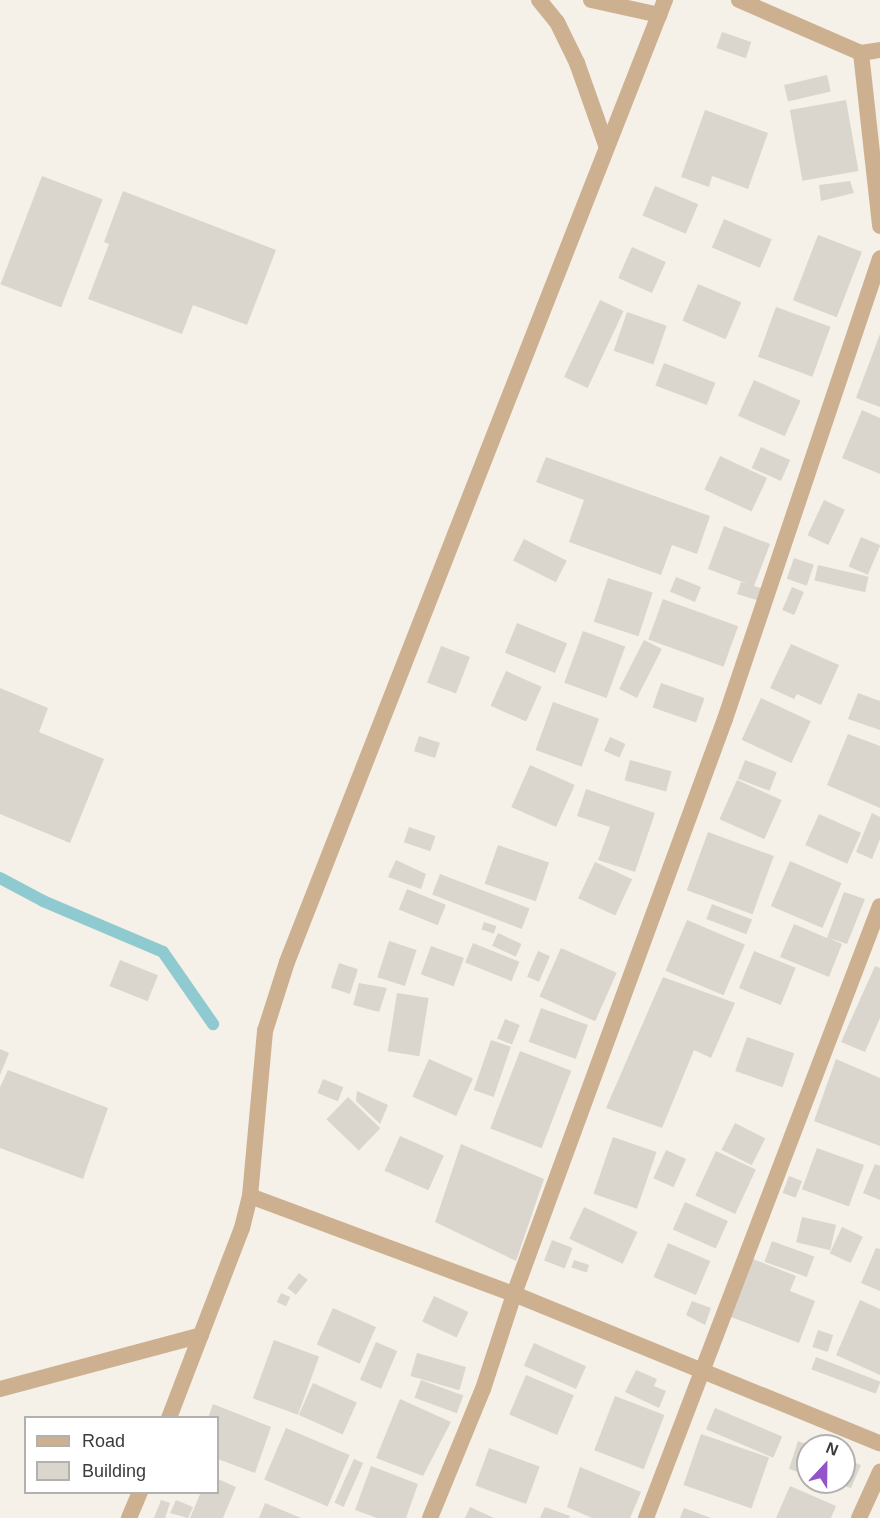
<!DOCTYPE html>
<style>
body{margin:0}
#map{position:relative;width:880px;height:1518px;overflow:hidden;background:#f5f0e8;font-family:Helvetica,sans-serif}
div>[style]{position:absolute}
.stream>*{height:12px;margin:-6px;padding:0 6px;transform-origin:6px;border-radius:6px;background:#90cad1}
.building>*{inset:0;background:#dad6ce;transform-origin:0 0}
.minor>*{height:16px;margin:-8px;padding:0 8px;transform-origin:8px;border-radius:8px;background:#cdb090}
.tertiary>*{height:16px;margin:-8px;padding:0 8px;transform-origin:8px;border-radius:8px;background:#cdb090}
span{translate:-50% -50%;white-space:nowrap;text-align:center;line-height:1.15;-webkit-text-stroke:6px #fff;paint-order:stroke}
.legend{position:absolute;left:24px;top:1416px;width:195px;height:78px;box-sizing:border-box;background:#fff;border:2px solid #b2b1b0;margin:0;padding:8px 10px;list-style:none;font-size:18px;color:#3e3c39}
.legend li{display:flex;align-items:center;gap:12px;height:30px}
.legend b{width:30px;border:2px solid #b2b1b0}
.north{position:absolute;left:796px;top:1434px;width:60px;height:60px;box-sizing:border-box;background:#fff;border:2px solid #b2b1b0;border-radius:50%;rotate:22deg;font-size:16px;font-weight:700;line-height:24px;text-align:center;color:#3e3c39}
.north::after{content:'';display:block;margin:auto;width:21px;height:27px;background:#9453c8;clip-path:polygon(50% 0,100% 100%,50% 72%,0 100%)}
</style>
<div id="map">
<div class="stream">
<div style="left:0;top:878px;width:49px;rotate:28.1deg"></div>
<div style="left:43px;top:901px;width:130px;rotate:23deg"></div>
<div style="left:163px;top:952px;width:88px;rotate:55.2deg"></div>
</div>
<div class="building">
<div style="left:722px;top:32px;width:31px;height:17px;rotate:19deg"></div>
<div style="left:827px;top:75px;width:17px;height:44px;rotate:77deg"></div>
<div style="left:846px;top:100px;width:72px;height:57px;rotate:80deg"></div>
<div style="clip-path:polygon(705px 110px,768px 133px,748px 189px,712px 176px,709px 187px,681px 177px)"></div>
<div style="left:42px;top:176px;width:65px;height:116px;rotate:21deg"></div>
<div style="clip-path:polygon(850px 181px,854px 193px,821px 201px,819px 185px)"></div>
<div style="left:655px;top:186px;width:47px;height:32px;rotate:23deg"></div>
<div style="clip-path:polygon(123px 191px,276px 250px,247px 325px,193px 305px,182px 334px,88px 299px,109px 244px,104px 242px)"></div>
<div style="left:724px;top:219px;width:52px;height:31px;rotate:23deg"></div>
<div style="left:818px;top:235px;width:47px;height:70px;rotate:21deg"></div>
<div style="left:632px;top:247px;width:37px;height:34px;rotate:24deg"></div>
<div style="left:698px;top:284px;width:47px;height:40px;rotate:23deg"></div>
<div style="left:600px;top:300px;width:26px;height:85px;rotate:25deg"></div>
<div style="left:776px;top:307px;width:58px;height:53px;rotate:20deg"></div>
<div style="left:627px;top:312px;width:42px;height:41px;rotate:19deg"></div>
<div style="clip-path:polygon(880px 334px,880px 407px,856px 398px)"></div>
<div style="left:664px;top:363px;width:55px;height:24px;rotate:21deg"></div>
<div style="left:754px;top:380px;width:51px;height:39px;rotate:24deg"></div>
<div style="clip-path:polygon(862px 410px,880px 418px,880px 474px,842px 458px)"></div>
<div style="left:761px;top:447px;width:32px;height:23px;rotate:24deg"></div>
<div style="left:720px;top:456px;width:52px;height:37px;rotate:25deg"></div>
<div style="clip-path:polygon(546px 457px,710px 516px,697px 554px,672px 545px,661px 575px,569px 542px,584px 500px,536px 482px)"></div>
<div style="left:824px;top:500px;width:23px;height:39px;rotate:25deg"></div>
<div style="clip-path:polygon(724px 526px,770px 544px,754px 586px,764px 589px,760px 601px,737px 594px,741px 582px,748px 584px,708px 569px)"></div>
<div style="left:861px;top:537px;width:21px;height:32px;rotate:23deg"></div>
<div style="left:524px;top:539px;width:48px;height:24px;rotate:27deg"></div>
<div style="left:794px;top:558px;width:21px;height:22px;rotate:19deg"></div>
<div style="left:818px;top:565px;width:52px;height:16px;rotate:13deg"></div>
<div style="left:676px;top:577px;width:27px;height:16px;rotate:22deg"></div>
<div style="left:608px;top:578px;width:47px;height:46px;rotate:18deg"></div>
<div style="left:792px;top:587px;width:13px;height:25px;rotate:23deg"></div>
<div style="left:663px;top:599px;width:80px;height:43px;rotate:20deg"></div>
<div style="left:517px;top:623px;width:54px;height:32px;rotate:22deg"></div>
<div style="left:583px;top:631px;width:45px;height:55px;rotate:20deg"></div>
<div style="left:644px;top:640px;width:20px;height:55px;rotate:27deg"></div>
<div style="clip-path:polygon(791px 644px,839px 665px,821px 705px,797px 694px,794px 699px,770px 688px)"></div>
<div style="left:441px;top:646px;width:31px;height:39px;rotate:21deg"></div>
<div style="left:506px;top:671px;width:39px;height:38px;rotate:24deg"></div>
<div style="left:661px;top:683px;width:46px;height:26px;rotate:19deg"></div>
<div style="clip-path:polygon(0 688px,48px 708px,39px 732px,104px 759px,70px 843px,0 814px)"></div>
<div style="clip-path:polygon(858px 693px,880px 701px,880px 730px,848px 719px)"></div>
<div style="left:761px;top:698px;width:55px;height:46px;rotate:25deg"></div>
<div style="left:553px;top:702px;width:49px;height:51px;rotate:20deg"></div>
<div style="clip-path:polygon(848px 734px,880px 746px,880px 808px,827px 785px)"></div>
<div style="left:419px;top:736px;width:22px;height:16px;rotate:18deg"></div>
<div style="left:610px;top:737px;width:17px;height:15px;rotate:24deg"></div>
<div style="left:630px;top:760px;width:43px;height:21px;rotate:15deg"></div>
<div style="left:745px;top:760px;width:34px;height:20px;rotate:21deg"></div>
<div style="left:530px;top:765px;width:49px;height:46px;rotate:24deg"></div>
<div style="left:737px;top:780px;width:49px;height:43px;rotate:24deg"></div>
<div style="clip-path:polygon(586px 789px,655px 813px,635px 872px,598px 860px,610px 827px,577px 816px)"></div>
<div style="clip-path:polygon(872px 813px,880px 817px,880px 839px,872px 859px,856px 852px)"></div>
<div style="left:819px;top:814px;width:46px;height:34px;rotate:24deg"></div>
<div style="left:409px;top:827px;width:28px;height:16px;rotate:19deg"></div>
<div style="left:708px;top:832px;width:70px;height:62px;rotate:20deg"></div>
<div style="left:498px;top:845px;width:54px;height:41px;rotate:19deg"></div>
<div style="clip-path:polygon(396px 860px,426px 874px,421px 889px,388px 877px)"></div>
<div style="left:790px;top:861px;width:56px;height:49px;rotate:23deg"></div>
<div style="left:595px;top:862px;width:41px;height:40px;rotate:25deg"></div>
<div style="left:440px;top:874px;width:96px;height:22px;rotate:21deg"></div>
<div style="left:407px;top:889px;width:42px;height:22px;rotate:22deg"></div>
<div style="clip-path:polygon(844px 892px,865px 899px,847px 944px,829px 938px,842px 944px,829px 977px,780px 957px,794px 924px,827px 938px)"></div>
<div style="left:712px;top:904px;width:43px;height:16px;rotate:21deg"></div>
<div style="left:687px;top:920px;width:63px;height:55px;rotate:23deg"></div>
<div style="left:484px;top:922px;width:13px;height:8px;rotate:18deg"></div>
<div style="left:498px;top:933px;width:26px;height:14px;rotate:25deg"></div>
<div style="left:389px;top:941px;width:29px;height:38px;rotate:18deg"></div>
<div style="left:473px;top:943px;width:50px;height:21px;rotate:22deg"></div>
<div style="left:431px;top:946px;width:35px;height:30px;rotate:20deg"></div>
<div style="left:561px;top:948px;width:61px;height:53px;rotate:24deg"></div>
<div style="left:538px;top:951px;width:13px;height:28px;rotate:23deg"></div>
<div style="left:754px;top:951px;width:45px;height:40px;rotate:22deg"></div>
<div style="left:120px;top:960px;width:41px;height:28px;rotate:22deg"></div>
<div style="left:339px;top:963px;width:20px;height:26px;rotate:18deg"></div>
<div style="clip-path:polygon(875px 966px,880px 968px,880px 1018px,865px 1052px,841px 1042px)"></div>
<div style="clip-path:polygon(663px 977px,735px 1003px,711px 1058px,694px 1050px,662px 1128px,606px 1108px)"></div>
<div style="clip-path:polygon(359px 983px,387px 988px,379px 1012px,353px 1005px)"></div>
<div style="left:397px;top:993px;width:32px;height:59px;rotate:9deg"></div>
<div style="left:541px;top:1008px;width:50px;height:36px;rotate:20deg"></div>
<div style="left:505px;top:1019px;width:16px;height:21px;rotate:22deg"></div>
<div style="left:747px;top:1037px;width:50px;height:36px;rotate:19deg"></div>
<div style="left:491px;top:1040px;width:21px;height:53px;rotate:19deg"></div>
<div style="clip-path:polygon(0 1049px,9px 1053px,0 1075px)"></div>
<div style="left:520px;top:1051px;width:55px;height:83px;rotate:21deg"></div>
<div style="left:429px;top:1059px;width:48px;height:41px;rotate:24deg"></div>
<div style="clip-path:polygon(836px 1059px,880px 1078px,880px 1146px,814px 1121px)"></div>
<div style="clip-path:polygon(8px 1070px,108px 1108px,83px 1179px,0 1148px,0 1087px)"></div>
<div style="left:323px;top:1079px;width:22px;height:15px;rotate:22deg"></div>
<div style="clip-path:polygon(357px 1091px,388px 1105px,380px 1124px,356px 1101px)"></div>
<div style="left:348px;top:1097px;width:45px;height:31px;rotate:44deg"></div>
<div style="left:735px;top:1123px;width:34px;height:30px;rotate:27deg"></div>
<div style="left:400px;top:1136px;width:48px;height:38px;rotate:24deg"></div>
<div style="left:613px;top:1137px;width:46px;height:60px;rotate:19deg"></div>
<div style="clip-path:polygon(461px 1144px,544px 1179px,516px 1261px,435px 1222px)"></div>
<div style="left:817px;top:1148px;width:50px;height:44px;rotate:20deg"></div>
<div style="left:666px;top:1150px;width:22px;height:31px;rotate:24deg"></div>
<div style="left:716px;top:1151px;width:44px;height:49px;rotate:25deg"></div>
<div style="clip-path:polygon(875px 1164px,880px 1166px,880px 1200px,863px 1193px)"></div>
<div style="left:789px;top:1176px;width:14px;height:18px;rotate:21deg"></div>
<div style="left:685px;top:1202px;width:47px;height:30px;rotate:24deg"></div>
<div style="left:584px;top:1207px;width:59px;height:35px;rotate:25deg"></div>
<div style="left:802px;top:1217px;width:35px;height:26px;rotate:13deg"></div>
<div style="left:842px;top:1227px;width:23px;height:29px;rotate:25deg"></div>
<div style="left:552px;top:1240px;width:22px;height:22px;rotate:21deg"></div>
<div style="left:772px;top:1241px;width:45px;height:22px;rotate:20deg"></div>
<div style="left:668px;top:1243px;width:46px;height:37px;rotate:23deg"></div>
<div style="clip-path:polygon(876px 1248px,880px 1249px,880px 1291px,861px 1283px)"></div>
<div style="clip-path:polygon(753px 1259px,796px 1276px,790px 1291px,815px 1301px,799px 1343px,731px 1317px)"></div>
<div style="left:574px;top:1260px;width:16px;height:8px;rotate:18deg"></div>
<div style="left:299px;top:1273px;width:11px;height:19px;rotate:38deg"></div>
<div style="left:281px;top:1293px;width:10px;height:10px;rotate:24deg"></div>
<div style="left:434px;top:1296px;width:38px;height:28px;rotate:25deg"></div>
<div style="clip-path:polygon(860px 1300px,880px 1309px,880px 1375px,836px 1355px)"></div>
<div style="clip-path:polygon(692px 1301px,711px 1308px,705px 1325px,686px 1315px)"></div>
<div style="left:333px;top:1308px;width:47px;height:40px;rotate:24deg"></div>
<div style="left:818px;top:1330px;width:16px;height:18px;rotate:18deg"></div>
<div style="left:274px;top:1340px;width:48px;height:62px;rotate:20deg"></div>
<div style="left:376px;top:1342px;width:23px;height:41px;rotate:23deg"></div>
<div style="left:534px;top:1343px;width:57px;height:25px;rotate:24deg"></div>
<div style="left:417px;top:1353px;width:51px;height:24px;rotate:16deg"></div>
<div style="left:816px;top:1357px;width:69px;height:13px;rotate:21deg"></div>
<div style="clip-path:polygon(636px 1370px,657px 1379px,654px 1386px,666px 1391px,659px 1408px,625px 1392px)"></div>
<div style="left:526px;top:1375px;width:52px;height:43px;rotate:23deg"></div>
<div style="left:421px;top:1380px;width:45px;height:19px;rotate:20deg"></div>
<div style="left:313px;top:1383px;width:48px;height:35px;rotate:24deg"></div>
<div style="left:615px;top:1396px;width:53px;height:58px;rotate:21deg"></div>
<div style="clip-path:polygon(400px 1399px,451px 1422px,423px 1476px,376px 1458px)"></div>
<div style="clip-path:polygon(213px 1404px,271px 1427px,255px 1473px,218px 1459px,218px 1418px,208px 1418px)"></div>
<div style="left:715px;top:1408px;width:73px;height:23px;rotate:23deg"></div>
<div style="left:286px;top:1428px;width:69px;height:56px;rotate:23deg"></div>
<div style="left:701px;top:1434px;width:72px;height:54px;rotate:19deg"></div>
<div style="clip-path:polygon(798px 1441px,808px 1445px,808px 1475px,789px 1469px)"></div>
<div style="left:489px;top:1448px;width:54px;height:40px;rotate:20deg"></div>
<div style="left:354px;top:1459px;width:10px;height:48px;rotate:24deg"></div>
<div style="clip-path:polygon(844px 1459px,861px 1465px,851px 1488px,833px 1483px,844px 1482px)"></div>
<div style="clip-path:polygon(371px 1466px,418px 1484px,406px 1518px,377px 1518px,355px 1510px)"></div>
<div style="clip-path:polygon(580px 1467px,641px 1492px,630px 1518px,592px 1518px,567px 1507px)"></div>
<div style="clip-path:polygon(218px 1479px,236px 1487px,223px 1518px,190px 1518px,201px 1492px,218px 1492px)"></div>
<div style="clip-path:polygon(790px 1486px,836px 1506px,831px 1518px,776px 1518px)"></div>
<div style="clip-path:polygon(161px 1500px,170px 1503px,165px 1518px,154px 1518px)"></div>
<div style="clip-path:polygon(176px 1500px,193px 1507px,188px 1518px,170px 1513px)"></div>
<div style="clip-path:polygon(265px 1503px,301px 1518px,259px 1518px)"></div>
<div style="clip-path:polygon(470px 1507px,494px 1518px,465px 1518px)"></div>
<div style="clip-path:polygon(545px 1507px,570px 1516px,569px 1518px,540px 1518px)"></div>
<div style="clip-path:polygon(684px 1508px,711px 1518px,680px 1518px)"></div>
</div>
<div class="minor">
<div style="left:739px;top:0;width:133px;rotate:23.5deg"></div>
<div style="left:861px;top:53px;width:19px;rotate:-9deg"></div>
<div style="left:861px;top:53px;width:174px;rotate:83.7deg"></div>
<div style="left:0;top:1389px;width:208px;rotate:-15deg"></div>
<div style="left:430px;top:1518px;width:139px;rotate:-67.7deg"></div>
<div style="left:483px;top:1389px;width:100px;rotate:-71.9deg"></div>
<div style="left:514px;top:1294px;width:612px;rotate:-69.85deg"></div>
<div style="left:725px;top:719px;width:486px;rotate:-71.4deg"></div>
<div style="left:646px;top:1518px;width:655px;rotate:-69.08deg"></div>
<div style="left:859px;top:1518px;width:51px;rotate:-65.5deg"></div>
</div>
<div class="tertiary">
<div style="left:539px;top:0;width:28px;rotate:51deg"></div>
<div style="left:557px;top:22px;width:46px;rotate:64deg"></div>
<div style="left:577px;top:63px;width:87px;rotate:70.5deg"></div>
<div style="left:591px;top:0;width:70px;rotate:12.4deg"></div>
<div style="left:250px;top:1196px;width:282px;rotate:20.4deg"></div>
<div style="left:514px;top:1294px;width:395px;rotate:22.2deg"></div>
<div style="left:169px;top:1418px;width:204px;rotate:-69deg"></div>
<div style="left:242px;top:1228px;width:33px;rotate:-76deg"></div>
<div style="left:250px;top:1196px;width:166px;rotate:-84.8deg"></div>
<div style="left:265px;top:1031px;width:72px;rotate:-72.3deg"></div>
<div style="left:287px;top:962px;width:1034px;rotate:-68.55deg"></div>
<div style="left:129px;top:1518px;width:28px;rotate:-67deg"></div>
</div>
<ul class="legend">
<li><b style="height:8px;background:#cdb090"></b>Road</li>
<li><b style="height:16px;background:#dad6ce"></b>Building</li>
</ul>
<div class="north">N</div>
</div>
